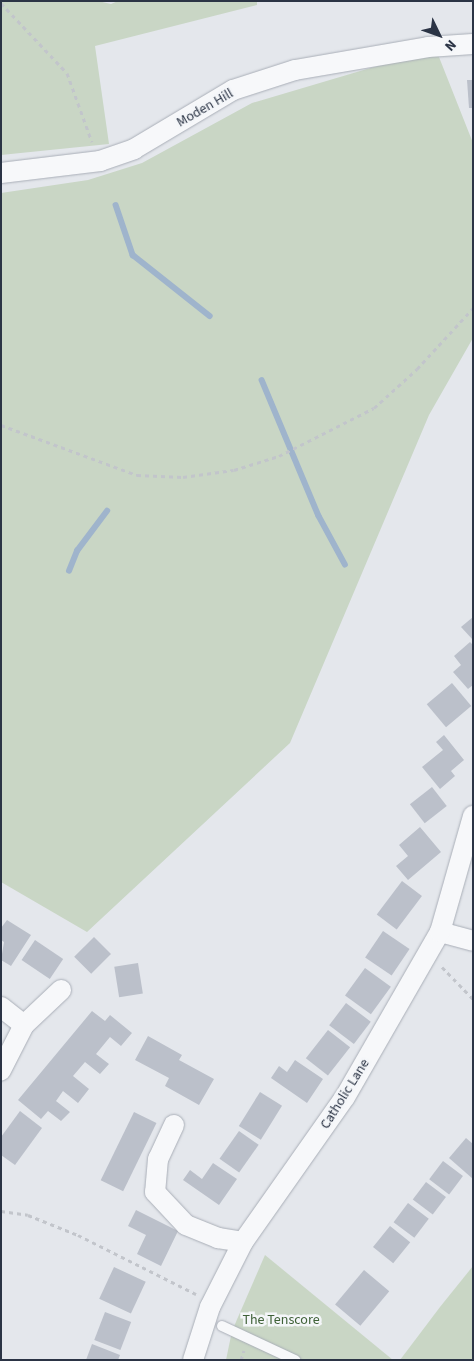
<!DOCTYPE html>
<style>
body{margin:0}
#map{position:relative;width:474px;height:1361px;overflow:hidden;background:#e4e7ec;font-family:"Source Sans 3",sans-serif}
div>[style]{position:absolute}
.green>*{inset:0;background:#c9d6c5}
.stream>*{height:5.5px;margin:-2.75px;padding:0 2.75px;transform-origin:2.75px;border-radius:2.75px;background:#9fb4cc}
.building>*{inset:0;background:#bbc0ca;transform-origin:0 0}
.path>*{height:3px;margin-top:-1.5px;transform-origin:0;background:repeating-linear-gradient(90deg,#c2c5cb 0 4px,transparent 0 8px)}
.roads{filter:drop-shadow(0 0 1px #a9aeb7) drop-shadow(0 0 1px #a9aeb7)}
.lane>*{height:10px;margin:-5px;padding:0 5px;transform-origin:5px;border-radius:5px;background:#f7f8fa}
.street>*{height:20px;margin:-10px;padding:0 10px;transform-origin:10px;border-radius:10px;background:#f7f8fa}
span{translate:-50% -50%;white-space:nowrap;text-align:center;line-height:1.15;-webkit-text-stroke:5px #f4f6f9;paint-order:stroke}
.street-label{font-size:14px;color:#2b3445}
.park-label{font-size:14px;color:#3f6138}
.frame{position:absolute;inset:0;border:2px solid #2b3445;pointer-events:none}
.north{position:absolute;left:414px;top:10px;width:50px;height:50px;-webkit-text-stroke:4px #f4f6f9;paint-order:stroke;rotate:132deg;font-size:14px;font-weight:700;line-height:20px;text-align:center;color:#2b3445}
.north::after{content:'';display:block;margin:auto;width:18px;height:22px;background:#2b3445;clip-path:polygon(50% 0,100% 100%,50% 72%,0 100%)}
</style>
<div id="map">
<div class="green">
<div style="clip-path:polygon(1px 1px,98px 1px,111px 4px,118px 1px,257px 1px,257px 5px,95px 46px,109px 144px,1px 155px)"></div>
<div style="clip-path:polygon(437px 52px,473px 143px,473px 338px,429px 415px,290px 743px,87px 932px,1px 882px,1px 193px,88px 180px,142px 163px,252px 103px,404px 58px)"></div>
<div style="clip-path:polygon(265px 1255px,393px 1360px,226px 1360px,232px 1331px)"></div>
<div style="clip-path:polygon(473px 1266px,473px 1360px,400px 1360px,440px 1307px)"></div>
</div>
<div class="stream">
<div style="left:116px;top:205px;width:53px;rotate:71.2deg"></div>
<div style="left:133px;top:255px;width:98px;rotate:38.4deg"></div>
<div style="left:262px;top:380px;width:147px;rotate:67.3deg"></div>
<div style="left:319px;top:516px;width:55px;rotate:61.6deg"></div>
<div style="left:69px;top:571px;width:22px;rotate:-68deg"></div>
<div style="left:77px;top:551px;width:50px;rotate:-53.1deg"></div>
</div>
<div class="building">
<div style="clip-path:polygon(467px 80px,473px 80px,473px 108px,469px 108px)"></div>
<div style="clip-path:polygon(473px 617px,473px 640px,461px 627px)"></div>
<div style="clip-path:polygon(470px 642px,473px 645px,473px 685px,468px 689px,453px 672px,461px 665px,454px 656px)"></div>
<div style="left:452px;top:683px;width:30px;height:33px;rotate:50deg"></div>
<div style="clip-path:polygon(444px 735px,464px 760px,451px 771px,455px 776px,440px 789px,422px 767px,443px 750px,436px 742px)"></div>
<div style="left:432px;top:787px;width:24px;height:28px;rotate:52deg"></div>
<div style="clip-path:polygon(420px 827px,441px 852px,408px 880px,396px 866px,408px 856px,399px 845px)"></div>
<div style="left:402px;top:881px;width:25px;height:42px;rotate:37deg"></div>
<div style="clip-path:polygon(7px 920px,31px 935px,11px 966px,1px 960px,4px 942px,1px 940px,1px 928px)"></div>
<div style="left:383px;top:931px;width:32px;height:32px;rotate:34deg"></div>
<div style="left:94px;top:937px;width:24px;height:28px;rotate:45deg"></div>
<div style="left:35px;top:940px;width:34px;height:24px;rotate:34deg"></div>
<div style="left:138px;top:963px;width:31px;height:24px;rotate:81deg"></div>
<div style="left:365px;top:968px;width:32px;height:34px;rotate:36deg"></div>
<div style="left:346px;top:1003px;width:31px;height:28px;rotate:37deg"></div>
<div style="clip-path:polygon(92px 1011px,105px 1021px,110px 1015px,132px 1033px,121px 1046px,110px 1037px,96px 1054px,109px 1064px,100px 1074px,85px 1062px,73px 1076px,89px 1089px,78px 1103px,63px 1091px,56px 1101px,70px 1112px,61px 1121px,48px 1111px,41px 1119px,18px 1100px)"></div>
<div style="left:328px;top:1030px;width:28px;height:36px;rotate:38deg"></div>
<div style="clip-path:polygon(148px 1036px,182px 1055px,179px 1060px,214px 1079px,199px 1105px,165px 1086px,169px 1078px,135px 1060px)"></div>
<div style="clip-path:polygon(295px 1060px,323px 1079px,307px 1103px,271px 1078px,279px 1066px,287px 1072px)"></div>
<div style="left:260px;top:1092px;width:26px;height:40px;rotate:32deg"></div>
<div style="clip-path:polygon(20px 1111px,42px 1128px,15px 1165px,1px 1155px,1px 1137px)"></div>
<div style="left:134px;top:1112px;width:25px;height:76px;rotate:26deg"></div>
<div style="left:239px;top:1131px;width:24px;height:34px;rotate:35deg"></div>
<div style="clip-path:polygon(466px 1138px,473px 1144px,473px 1179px,449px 1158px)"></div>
<div style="left:443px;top:1161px;width:25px;height:23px;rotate:37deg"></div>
<div style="clip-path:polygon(213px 1163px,237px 1179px,219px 1205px,183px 1180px,190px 1170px,202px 1179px)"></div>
<div style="left:426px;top:1182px;width:25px;height:22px;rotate:37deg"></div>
<div style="left:408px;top:1203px;width:26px;height:24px;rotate:37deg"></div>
<div style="clip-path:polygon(136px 1210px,178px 1231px,161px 1266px,137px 1254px,146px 1235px,128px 1226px)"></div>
<div style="left:390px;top:1226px;width:26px;height:27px;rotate:39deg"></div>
<div style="left:114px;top:1267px;width:35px;height:35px;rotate:25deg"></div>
<div style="left:364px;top:1270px;width:33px;height:45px;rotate:40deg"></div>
<div style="left:105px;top:1312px;width:28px;height:30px;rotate:21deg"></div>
<div style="clip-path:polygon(92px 1344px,120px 1355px,118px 1360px,86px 1360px)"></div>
</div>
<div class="path">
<div style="left:1px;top:3px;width:96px;rotate:46.7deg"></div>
<div style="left:67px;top:73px;width:73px;rotate:70.1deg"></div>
<div style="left:1px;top:425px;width:145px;rotate:20.2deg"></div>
<div style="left:137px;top:475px;width:46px;rotate:2.5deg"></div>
<div style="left:183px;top:477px;width:51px;rotate:-7.8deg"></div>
<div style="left:234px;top:470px;width:47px;rotate:-17.3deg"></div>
<div style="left:279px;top:456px;width:106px;rotate:-26.8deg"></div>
<div style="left:374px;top:408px;width:58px;rotate:-42.2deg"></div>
<div style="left:417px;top:369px;width:83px;rotate:-47.4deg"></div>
<div style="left:442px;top:967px;width:45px;rotate:45.9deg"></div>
<div style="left:1px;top:1211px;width:27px;rotate:8deg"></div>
<div style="left:28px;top:1215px;width:54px;rotate:21.8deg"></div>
<div style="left:78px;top:1235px;width:132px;rotate:26.6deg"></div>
<div style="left:241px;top:1360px;width:10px;rotate:-73deg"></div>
</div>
<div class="roads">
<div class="lane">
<div style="left:222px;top:1326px;width:81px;rotate:25deg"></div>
</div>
<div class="street">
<div style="left:1px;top:173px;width:100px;rotate:-6.9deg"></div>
<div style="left:100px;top:161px;width:36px;rotate:-19deg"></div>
<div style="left:134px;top:149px;width:115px;rotate:-30.8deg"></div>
<div style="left:233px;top:90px;width:65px;rotate:-17.9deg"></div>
<div style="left:295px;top:70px;width:135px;rotate:-9.8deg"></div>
<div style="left:428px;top:47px;width:45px;rotate:-3.8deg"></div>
<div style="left:440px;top:932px;width:34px;rotate:15deg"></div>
<div style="left:1px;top:1007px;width:29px;rotate:38deg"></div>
<div style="left:24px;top:1025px;width:51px;rotate:117.1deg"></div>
<div style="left:24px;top:1025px;width:51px;rotate:-43.4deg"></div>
<div style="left:174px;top:1125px;width:38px;rotate:115deg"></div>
<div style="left:158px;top:1159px;width:33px;rotate:95deg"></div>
<div style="left:155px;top:1192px;width:45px;rotate:46.8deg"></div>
<div style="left:186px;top:1225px;width:35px;rotate:22deg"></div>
<div style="left:218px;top:1238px;width:25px;rotate:9deg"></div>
<div style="left:193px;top:1360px;width:56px;rotate:-72.2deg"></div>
<div style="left:210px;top:1307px;width:73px;rotate:-63.1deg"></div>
<div style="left:243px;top:1242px;width:177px;rotate:-54.9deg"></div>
<div style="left:345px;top:1097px;width:190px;rotate:-60.1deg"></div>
<div style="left:440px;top:932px;width:121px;rotate:-74.1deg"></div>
</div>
</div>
<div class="street-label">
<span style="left:205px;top:108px;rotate:-30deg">Moden Hill</span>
<span style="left:345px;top:1094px;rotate:-58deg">Catholic Lane</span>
</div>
<div class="park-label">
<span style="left:281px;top:1320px">The Tenscore</span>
</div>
<div class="frame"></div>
<div class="north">N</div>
</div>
